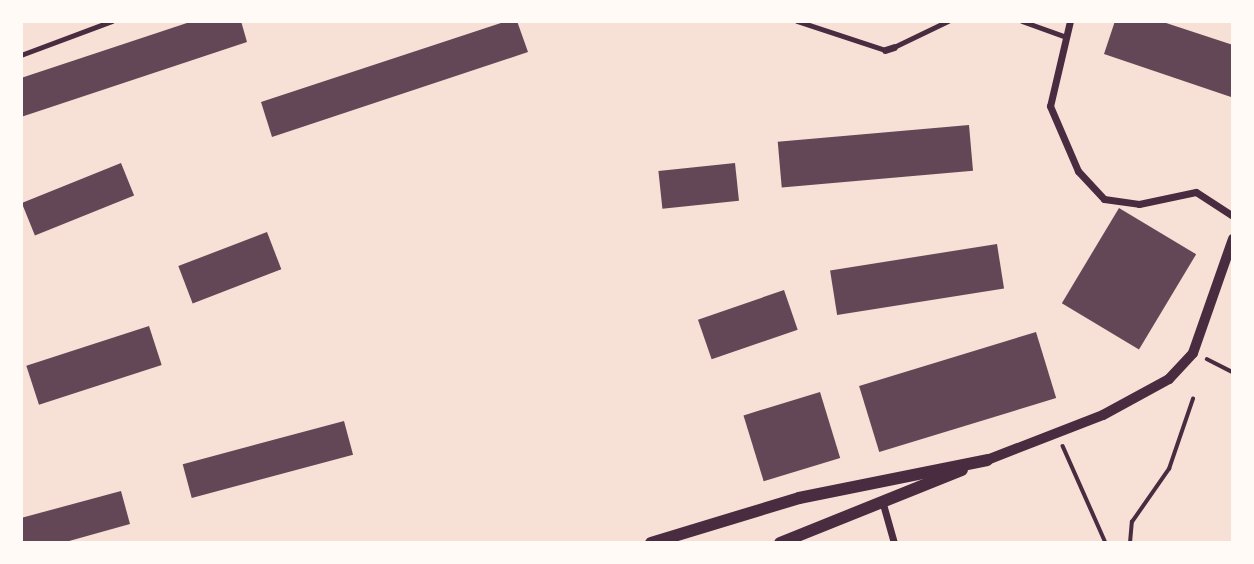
<!DOCTYPE html>
<style>
body{margin:0}
#map{position:relative;width:1254px;height:564px;overflow:hidden;background:#f7e1d7;font-family:"Archivo Narrow",sans-serif}
div>[style]{position:absolute}
.building>*{inset:0;background:#644757;transform-origin:0 0}
.path>*{height:3.5px;margin:-1.75px;padding:0 1.75px;transform-origin:1.75px;border-radius:1.75px;background:#4a2c40}
.service>*{height:4.5px;margin:-2.25px;padding:0 2.25px;transform-origin:2.25px;border-radius:2.25px;background:#4a2c40}
.minor>*{height:7px;margin:-3.5px;padding:0 3.5px;transform-origin:3.5px;border-radius:3.5px;background:#4a2c40}
.tertiary>*{height:10px;margin:-5px;padding:0 5px;transform-origin:5px;border-radius:5px;background:#4a2c40}
.secondary>*{height:12px;margin:-6px;padding:0 6px;transform-origin:6px;border-radius:6px;background:#4a2c40}
span{translate:-50% -50%;white-space:nowrap;text-align:center;line-height:1.15;-webkit-text-stroke:6px #fffaf5;paint-order:stroke}
.frame{position:absolute;inset:0;border:23px solid #fffaf5;pointer-events:none}
</style>
<div id="map">
<div class="building">
<div style="clip-path:polygon(193px 21px,241px 21px,247px 42px,21px 117px,21px 78px)"></div>
<div style="clip-path:polygon(507px 21px,517px 21px,528px 52px,272px 137px,261px 102px)"></div>
<div style="clip-path:polygon(1115px 21px,1160px 21px,1233px 45px,1231px 97px,1104px 54px)"></div>
<div style="left:969px;top:125px;width:46px;height:192px;rotate:85deg"></div>
<div style="left:121px;top:163px;width:35px;height:107px;rotate:68deg"></div>
<div style="left:735px;top:163px;width:38px;height:77px;rotate:84deg"></div>
<div style="left:1119px;top:208px;width:90px;height:111px;rotate:31deg"></div>
<div style="left:267px;top:232px;width:40px;height:95px;rotate:69deg"></div>
<div style="left:997px;top:244px;width:45px;height:169px;rotate:81deg"></div>
<div style="left:784px;top:290px;width:42px;height:91px;rotate:71deg"></div>
<div style="left:149px;top:326px;width:41px;height:129px;rotate:72deg"></div>
<div style="left:1036px;top:332px;width:69px;height:185px;rotate:73deg"></div>
<div style="left:820px;top:392px;width:69px;height:80px;rotate:73deg"></div>
<div style="left:344px;top:421px;width:35px;height:167px;rotate:75deg"></div>
<div style="clip-path:polygon(121px 491px,130px 524px,62px 543px,21px 543px,21px 518px)"></div>
</div>
<div class="path">
<div style="left:1207px;top:359px;width:29px;rotate:27deg"></div>
<div style="left:1063px;top:446px;width:106px;rotate:66.1deg"></div>
<div style="left:1130px;top:543px;width:21px;rotate:-85deg"></div>
<div style="left:1132px;top:522px;width:65px;rotate:-55.1deg"></div>
<div style="left:1169px;top:469px;width:74px;rotate:-71.1deg"></div>
</div>
<div class="service">
<div style="left:797px;top:21px;width:93px;rotate:18.2deg"></div>
<div style="left:1022px;top:21px;width:45px;rotate:19.7deg"></div>
<div style="left:894px;top:47px;width:60px;rotate:-25.7deg"></div>
<div style="left:21px;top:55px;width:97px;rotate:-20.5deg"></div>
</div>
<div class="minor">
<div style="left:1070px;top:21px;width:87px;rotate:103.2deg"></div>
<div style="left:1050px;top:106px;width:71px;rotate:66.7deg"></div>
<div style="left:1078px;top:171px;width:38px;rotate:47deg"></div>
<div style="left:1104px;top:199px;width:35px;rotate:8deg"></div>
<div style="left:1139px;top:204px;width:58px;rotate:-11.9deg"></div>
<div style="left:1196px;top:192px;width:44px;rotate:33deg"></div>
<div style="left:885px;top:50px;width:9px;rotate:-18deg"></div>
<div style="left:883px;top:504px;width:41px;rotate:74.2deg"></div>
</div>
<div class="tertiary">
<div style="left:987px;top:460px;width:124px;rotate:-21.2deg"></div>
<div style="left:1103px;top:415px;width:75px;rotate:-28.6deg"></div>
<div style="left:1169px;top:379px;width:35px;rotate:-47deg"></div>
<div style="left:1193px;top:353px;width:121px;rotate:-70.7deg"></div>
</div>
<div class="secondary">
<div style="left:651px;top:543px;width:155px;rotate:-16.9deg"></div>
<div style="left:799px;top:498px;width:192px;rotate:-11.4deg"></div>
<div style="left:780px;top:543px;width:196px;rotate:-21.9deg"></div>
</div>
<div class="frame"></div>
</div>
